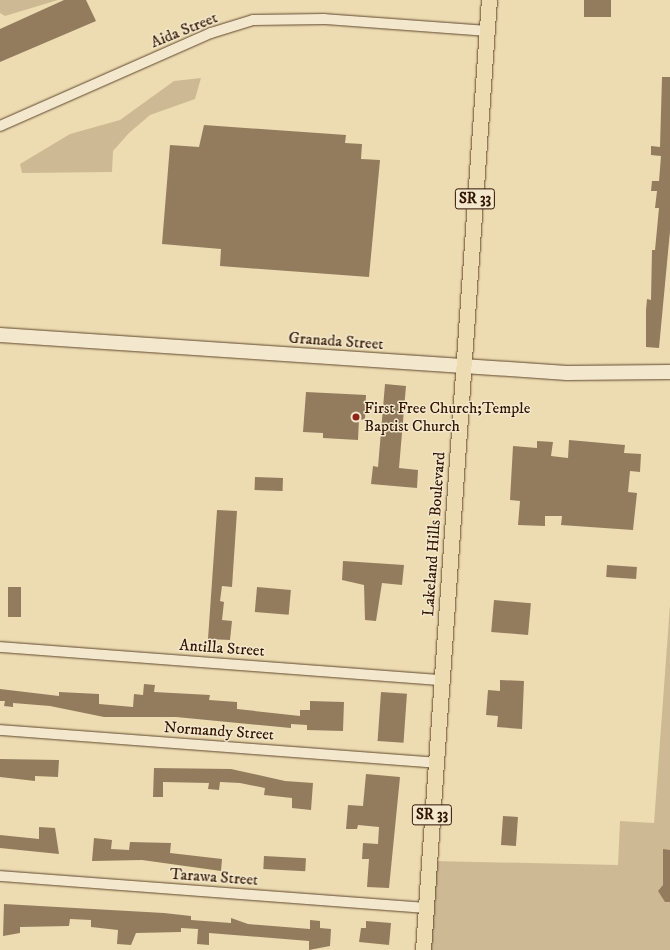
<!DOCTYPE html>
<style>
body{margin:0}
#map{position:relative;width:670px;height:950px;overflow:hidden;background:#eddcb2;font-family:"IM FELL DW Pica",serif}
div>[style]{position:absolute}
.green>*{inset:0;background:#cdba94}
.building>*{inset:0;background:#927c5d;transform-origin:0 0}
.roads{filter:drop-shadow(0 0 1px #5f462c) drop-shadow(0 0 1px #5f462c)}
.street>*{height:10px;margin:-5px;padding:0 5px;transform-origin:5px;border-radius:5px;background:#f3e8cd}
.secondary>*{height:14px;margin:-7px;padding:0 7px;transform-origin:7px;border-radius:7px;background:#f3e8cd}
.primary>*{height:15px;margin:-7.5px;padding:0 7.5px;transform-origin:7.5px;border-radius:7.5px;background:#eddcb2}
.dots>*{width:11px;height:11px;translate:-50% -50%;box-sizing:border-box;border:2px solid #f3e8cd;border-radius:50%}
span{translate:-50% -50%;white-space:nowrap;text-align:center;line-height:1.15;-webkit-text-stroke:3px #f3e8cd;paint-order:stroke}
.shield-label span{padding:1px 3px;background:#f3e8cd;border:1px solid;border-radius:3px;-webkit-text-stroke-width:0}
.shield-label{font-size:15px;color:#301400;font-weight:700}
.street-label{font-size:16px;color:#301400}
.poi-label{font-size:16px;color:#301400}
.left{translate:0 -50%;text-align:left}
</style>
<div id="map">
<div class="green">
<div style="clip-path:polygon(0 0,58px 0,5px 16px,0 13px)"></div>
<div style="clip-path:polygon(201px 78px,195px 99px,150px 115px,129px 133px,113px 151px,112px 172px,22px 173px,20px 164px,70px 134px,120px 120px,174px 81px)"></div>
<div style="clip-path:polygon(670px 605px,670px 950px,428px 950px,434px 861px,618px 865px,620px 821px,654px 823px)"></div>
</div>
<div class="building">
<div style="clip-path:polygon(64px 0,86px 0,96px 21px,0 62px,0 29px)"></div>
<div style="left:584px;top:0;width:27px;height:17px"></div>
<div style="clip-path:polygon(662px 77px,670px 77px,670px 231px,659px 348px,646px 347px,646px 310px,647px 299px,651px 300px,652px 250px,655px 250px,659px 208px,655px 208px,657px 191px,651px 191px,652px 181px,659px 181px,661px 156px,651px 155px,651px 146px,660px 147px)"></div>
<div style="clip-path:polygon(204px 125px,346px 135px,345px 143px,362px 144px,361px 159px,380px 160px,369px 277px,220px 266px,221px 249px,162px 244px,170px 145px,199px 147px)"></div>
<div style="clip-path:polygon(385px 384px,406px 386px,399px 468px,418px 470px,417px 488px,371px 484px,373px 466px,378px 467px)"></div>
<div style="clip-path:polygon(306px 392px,366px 395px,365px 420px,359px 419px,358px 440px,323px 438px,323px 433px,303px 432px)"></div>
<div style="clip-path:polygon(569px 440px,625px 445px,624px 453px,641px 454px,640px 472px,630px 471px,628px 492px,637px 493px,633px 530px,561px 525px,562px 516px,545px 516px,545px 526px,518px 525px,520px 501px,510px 500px,513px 446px,537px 448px,537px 441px,553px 442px,551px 456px,568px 458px)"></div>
<div style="left:255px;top:477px;width:28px;height:13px;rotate:2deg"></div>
<div style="clip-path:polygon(217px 510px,237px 511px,232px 587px,222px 586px,220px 601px,224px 602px,222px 620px,232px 621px,230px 640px,208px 639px)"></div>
<div style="clip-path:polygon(343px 561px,404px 565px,402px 585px,382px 583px,376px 621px,365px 620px,364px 585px,342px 580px)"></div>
<div style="left:607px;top:565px;width:30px;height:12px;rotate:4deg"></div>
<div style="left:8px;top:587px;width:13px;height:30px"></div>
<div style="left:257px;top:587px;width:34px;height:25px;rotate:5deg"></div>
<div style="left:494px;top:600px;width:37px;height:32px;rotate:5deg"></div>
<div style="clip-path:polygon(500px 680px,524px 681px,522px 729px,497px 727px,498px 716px,486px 715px,488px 690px,500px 691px)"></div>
<div style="clip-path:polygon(144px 684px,155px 685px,154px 692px,210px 695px,209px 700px,237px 702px,237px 709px,300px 716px,300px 710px,310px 710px,310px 701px,344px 702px,343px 731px,307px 730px,307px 725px,291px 724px,291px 728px,176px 717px,104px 717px,50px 706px,13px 703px,13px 707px,4px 706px,5px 701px,0 701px,0 689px,59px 696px,59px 692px,99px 694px,99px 704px,133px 707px,134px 694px,143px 695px)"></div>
<div style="left:381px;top:692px;width:26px;height:49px;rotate:4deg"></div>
<div style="clip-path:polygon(0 759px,59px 760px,58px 777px,35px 776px,35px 781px,0 777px)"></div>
<div style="clip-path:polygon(154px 768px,231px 769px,285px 781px,313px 783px,311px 810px,292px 808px,292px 798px,264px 795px,265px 788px,240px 783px,220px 782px,219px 790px,208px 789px,209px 783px,163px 782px,163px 797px,153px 797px)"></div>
<div style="clip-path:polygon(366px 774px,400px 777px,389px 888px,367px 887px,369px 859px,362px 859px,363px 843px,378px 844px,379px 827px,358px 825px,357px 829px,346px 829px,348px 805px,363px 806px)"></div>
<div style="left:503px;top:816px;width:15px;height:29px;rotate:4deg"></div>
<div style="clip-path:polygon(39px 827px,55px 828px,59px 854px,0 848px,0 835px,39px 839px)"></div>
<div style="clip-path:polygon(94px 838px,112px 840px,111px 849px,129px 850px,130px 842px,171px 843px,170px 853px,222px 859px,221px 871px,142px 860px,92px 861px)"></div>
<div style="clip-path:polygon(663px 849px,670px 850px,670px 902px,665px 902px,658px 891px,663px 885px)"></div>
<div style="left:264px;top:856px;width:42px;height:13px;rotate:3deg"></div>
<div style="clip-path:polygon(4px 904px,164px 913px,191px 916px,191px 920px,231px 923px,231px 918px,248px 924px,310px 929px,310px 920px,320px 921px,320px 928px,331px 929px,330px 946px,309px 950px,309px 941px,209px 933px,209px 945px,197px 944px,198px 929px,181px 928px,181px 932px,136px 933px,131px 945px,117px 944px,118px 930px,91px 927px,91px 920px,70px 919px,69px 926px,20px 927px,20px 933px,3px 936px)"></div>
<div style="clip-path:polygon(366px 921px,391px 923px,389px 945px,359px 942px,361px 928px,366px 928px)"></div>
</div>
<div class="roads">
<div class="street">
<div style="left:0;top:126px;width:231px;rotate:-23.8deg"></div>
<div style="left:211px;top:33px;width:44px;rotate:-17.2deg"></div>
<div style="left:253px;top:20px;width:71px;rotate:-0.8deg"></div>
<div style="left:324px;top:19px;width:163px;rotate:4.2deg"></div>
<div style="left:0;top:647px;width:442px;rotate:4.3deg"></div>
<div style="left:0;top:730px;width:436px;rotate:4.3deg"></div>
<div style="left:0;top:876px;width:426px;rotate:4.3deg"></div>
</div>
<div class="secondary">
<div style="left:0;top:335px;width:568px;rotate:3.83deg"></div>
<div style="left:567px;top:373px;width:103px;rotate:-0.6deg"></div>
</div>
<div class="primary">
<div style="left:423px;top:950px;width:952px;rotate:-86.03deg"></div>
</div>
</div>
<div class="dots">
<div style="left:356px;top:417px;background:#8f2418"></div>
</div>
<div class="shield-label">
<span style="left:475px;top:199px">SR 33</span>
<span style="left:432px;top:815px">SR 33</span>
</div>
<div class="street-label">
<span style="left:184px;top:30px;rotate:-22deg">Aida Street</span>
<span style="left:336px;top:341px;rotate:4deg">Granada Street</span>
<span style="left:434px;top:534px;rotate:-86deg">Lakeland Hills Boulevard</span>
<span style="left:222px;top:648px;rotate:4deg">Antilla Street</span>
<span style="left:219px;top:731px;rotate:4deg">Normandy Street</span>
<span style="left:214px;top:877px;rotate:4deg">Tarawa Street</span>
</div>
<div class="poi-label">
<span class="left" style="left:364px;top:417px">First Free Church;Temple<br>Baptist Church</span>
</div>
</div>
